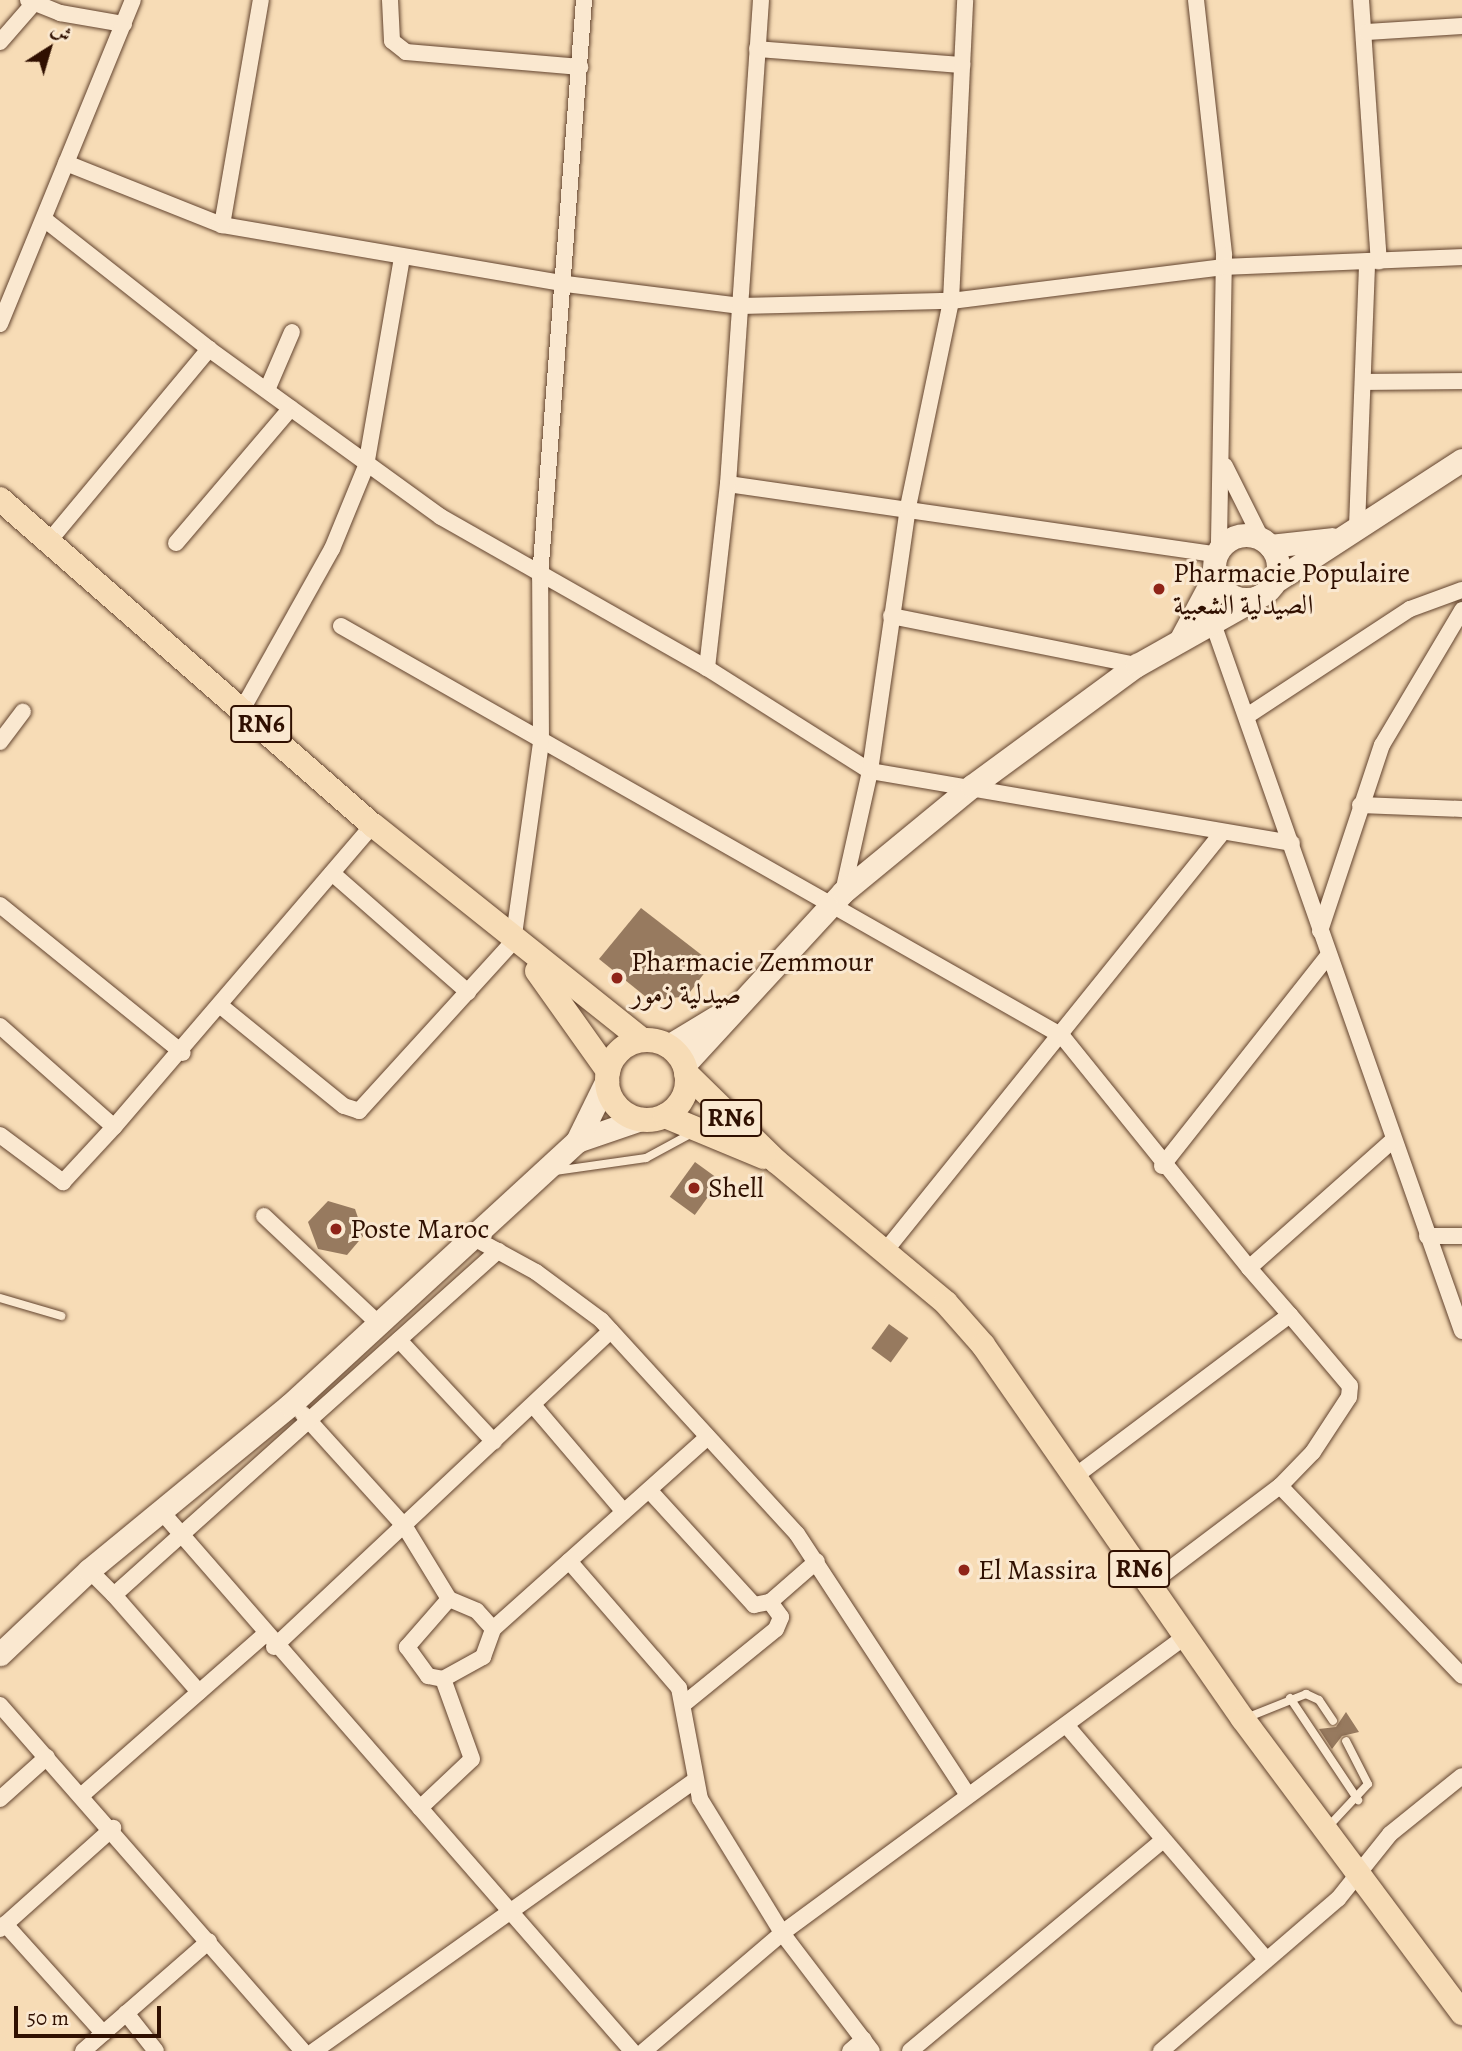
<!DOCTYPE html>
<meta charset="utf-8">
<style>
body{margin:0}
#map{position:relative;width:1462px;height:2051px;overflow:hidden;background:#f7dcb6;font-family:Alegreya,Amiri,serif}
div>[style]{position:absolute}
.building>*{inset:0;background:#977a5f;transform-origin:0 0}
.roads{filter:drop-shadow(0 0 2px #62432e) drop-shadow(0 0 2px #62432e)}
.service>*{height:8px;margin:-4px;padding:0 4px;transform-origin:4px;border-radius:4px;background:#fae8d0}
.minor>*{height:16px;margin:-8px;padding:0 8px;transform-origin:8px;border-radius:8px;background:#fae8d0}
.secondary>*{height:23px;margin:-11.5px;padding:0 11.5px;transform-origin:11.5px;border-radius:11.5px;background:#fae8d0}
.secondary>.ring{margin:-11.5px;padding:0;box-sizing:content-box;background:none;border:23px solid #fae8d0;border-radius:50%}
.primary>*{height:24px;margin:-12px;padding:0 12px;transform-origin:12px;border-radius:12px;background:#f7dcb6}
.primary>.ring{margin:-12px;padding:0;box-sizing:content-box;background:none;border:24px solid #f7dcb6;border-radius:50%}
.dots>*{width:19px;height:19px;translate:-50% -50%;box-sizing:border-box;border:4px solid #fae8d0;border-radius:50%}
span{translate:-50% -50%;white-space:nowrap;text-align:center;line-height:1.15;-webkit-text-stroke:6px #fae8d0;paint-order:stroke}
.shield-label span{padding:2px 5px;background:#fae8d0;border:2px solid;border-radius:5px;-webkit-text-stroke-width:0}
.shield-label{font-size:26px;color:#301001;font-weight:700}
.poi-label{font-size:28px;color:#301001}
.left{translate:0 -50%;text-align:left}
.north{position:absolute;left:14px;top:14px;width:70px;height:70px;-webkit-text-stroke:5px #fae8d0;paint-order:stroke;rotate:37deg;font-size:19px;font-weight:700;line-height:28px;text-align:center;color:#301001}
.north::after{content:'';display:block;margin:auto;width:24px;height:32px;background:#301001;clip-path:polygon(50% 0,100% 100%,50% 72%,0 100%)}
.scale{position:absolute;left:14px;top:2006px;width:147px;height:32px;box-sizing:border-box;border:4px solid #301001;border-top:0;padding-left:9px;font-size:21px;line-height:24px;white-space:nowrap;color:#301001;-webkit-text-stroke:5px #fae8d0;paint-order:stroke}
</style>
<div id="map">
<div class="building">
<div style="clip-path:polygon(641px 908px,712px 963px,687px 996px,651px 1001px,599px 959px)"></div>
<div style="left:695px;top:1162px;width:31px;height:43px;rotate:36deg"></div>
<div style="clip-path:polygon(328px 1201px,355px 1209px,364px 1235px,347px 1255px,318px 1249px,308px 1222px)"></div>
<div style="left:889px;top:1324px;width:24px;height:30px;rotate:36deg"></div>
<div style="clip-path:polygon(1346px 1712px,1359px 1732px,1342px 1736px,1332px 1749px,1319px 1729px,1336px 1727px)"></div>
</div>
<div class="roads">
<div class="service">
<div style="left:555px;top:1171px;width:92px;rotate:-8.1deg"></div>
<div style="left:646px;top:1158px;width:52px;rotate:-28.5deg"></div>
<div style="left:0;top:1298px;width:64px;rotate:16.4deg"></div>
<div style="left:1290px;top:1698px;width:123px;rotate:56.3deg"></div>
<div style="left:1246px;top:1718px;width:65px;rotate:-21.8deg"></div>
<div style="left:1306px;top:1694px;width:14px;rotate:25deg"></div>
<div style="left:1319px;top:1700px;width:25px;rotate:56deg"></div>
<div style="left:1327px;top:1828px;width:60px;rotate:-47deg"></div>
<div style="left:1368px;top:1784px;width:48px;rotate:-117.1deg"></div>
</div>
<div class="minor">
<div style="left:28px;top:0;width:35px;rotate:22deg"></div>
<div style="left:60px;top:13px;width:65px;rotate:9.8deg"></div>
<div style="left:390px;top:0;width:41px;rotate:87.2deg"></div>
<div style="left:392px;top:41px;width:18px;rotate:38deg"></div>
<div style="left:406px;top:52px;width:175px;rotate:4.9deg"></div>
<div style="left:1196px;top:0;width:257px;rotate:83.7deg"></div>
<div style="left:1224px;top:255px;width:295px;rotate:91deg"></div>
<div style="left:1361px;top:0;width:262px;rotate:86.1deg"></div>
<div style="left:1367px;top:32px;width:95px;rotate:-3.6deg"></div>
<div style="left:0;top:42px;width:52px;rotate:-48.9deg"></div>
<div style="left:757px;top:49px;width:206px;rotate:4.5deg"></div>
<div style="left:66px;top:163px;width:168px;rotate:21.7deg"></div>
<div style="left:222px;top:225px;width:349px;rotate:9.7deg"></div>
<div style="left:566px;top:284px;width:176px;rotate:7.2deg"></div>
<div style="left:741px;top:306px;width:210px;rotate:-1.4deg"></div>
<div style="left:951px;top:301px;width:275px;rotate:-7.1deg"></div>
<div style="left:1224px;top:267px;width:238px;rotate:-2.4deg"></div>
<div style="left:44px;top:219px;width:210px;rotate:38.2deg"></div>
<div style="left:209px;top:349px;width:286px;rotate:35.9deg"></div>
<div style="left:441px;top:517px;width:306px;rotate:29.6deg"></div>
<div style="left:707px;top:668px;width:193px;rotate:32.3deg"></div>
<div style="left:870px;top:771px;width:428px;rotate:9.7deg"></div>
<div style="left:222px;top:225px;width:228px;rotate:-80.2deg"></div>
<div style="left:0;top:324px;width:350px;rotate:-67.7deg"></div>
<div style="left:1366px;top:382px;width:96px;rotate:-0.6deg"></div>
<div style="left:267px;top:390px;width:63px;rotate:-66.7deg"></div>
<div style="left:1225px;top:466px;width:83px;rotate:63.4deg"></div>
<div style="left:728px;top:484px;width:493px;rotate:8.2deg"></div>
<div style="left:1357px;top:526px;width:264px;rotate:-87.8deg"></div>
<div style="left:50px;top:540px;width:249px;rotate:-50.2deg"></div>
<div style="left:176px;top:543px;width:177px;rotate:-49.6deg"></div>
<div style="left:1210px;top:615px;width:759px;rotate:70.61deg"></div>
<div style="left:891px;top:616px;width:251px;rotate:11.3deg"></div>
<div style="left:341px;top:626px;width:829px;rotate:29.62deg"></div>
<div style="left:1062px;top:1036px;width:298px;rotate:51.1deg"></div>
<div style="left:707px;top:668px;width:185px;rotate:-83.5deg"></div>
<div style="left:728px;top:484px;width:485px;rotate:-86.1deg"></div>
<div style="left:243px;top:708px;width:182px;rotate:-60.8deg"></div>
<div style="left:332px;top:549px;width:90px;rotate:-67.7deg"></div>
<div style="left:366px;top:466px;width:211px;rotate:-80.2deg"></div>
<div style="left:1250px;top:714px;width:191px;rotate:-33.3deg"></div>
<div style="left:1410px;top:609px;width:55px;rotate:-20.1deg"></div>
<div style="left:0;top:742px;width:38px;rotate:-53deg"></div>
<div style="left:1360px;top:805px;width:102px;rotate:2.2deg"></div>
<div style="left:332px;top:873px;width:181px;rotate:41.2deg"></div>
<div style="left:843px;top:892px;width:124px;rotate:-77.4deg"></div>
<div style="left:870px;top:771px;width:267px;rotate:-81.8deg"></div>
<div style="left:908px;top:507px;width:210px;rotate:-78.2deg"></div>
<div style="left:951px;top:301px;width:301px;rotate:-87.3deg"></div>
<div style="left:0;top:905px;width:235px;rotate:39deg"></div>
<div style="left:1320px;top:931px;width:196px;rotate:-71.6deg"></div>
<div style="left:1382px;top:745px;width:157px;rotate:-59.3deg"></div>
<div style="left:222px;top:1007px;width:157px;rotate:39.1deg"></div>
<div style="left:344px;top:1106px;width:16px;rotate:18deg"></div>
<div style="left:359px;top:1111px;width:229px;rotate:-47.7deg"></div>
<div style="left:513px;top:942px;width:201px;rotate:-82deg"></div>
<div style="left:541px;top:743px;width:166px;rotate:-90.3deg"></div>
<div style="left:540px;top:577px;width:579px;rotate:-85.64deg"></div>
<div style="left:0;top:1026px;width:152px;rotate:41.5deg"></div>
<div style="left:114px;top:1127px;width:398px;rotate:-49.4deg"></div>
<div style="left:0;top:1135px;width:79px;rotate:36.7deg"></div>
<div style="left:63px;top:1182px;width:75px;rotate:-47.2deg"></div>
<div style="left:1162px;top:1166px;width:266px;rotate:-51.7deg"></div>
<div style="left:264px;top:1216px;width:155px;rotate:43.2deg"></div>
<div style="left:1427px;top:1236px;width:35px"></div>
<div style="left:472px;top:1237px;width:73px;rotate:28.7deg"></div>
<div style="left:536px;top:1272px;width:81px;rotate:36.4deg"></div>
<div style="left:601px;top:1320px;width:290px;rotate:47.5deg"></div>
<div style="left:797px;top:1534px;width:311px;rotate:56.8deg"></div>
<div style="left:886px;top:1250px;width:536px;rotate:-51.14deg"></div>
<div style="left:1290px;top:1315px;width:62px;rotate:-131.1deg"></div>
<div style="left:1249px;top:1268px;width:190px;rotate:-41.6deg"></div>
<div style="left:399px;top:1340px;width:139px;rotate:47deg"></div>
<div style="left:533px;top:1405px;width:140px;rotate:49.6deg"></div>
<div style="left:303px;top:1414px;width:152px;rotate:47.9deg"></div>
<div style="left:405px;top:1527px;width:84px;rotate:58.6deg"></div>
<div style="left:449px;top:1599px;width:30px;rotate:23deg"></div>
<div style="left:477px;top:1611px;width:24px;rotate:48deg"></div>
<div style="left:1078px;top:1474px;width:265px;rotate:-36.9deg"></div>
<div style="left:1290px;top:1315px;width:93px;rotate:49.8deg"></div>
<div style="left:1350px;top:1386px;width:11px;rotate:95deg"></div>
<div style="left:1349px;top:1397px;width:66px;rotate:123.2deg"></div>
<div style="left:1313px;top:1452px;width:47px;rotate:134.1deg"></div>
<div style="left:649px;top:1490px;width:156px;rotate:47.6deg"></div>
<div style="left:754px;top:1605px;width:16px;rotate:-11deg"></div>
<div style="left:770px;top:1602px;width:62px;rotate:-41.1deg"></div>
<div style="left:161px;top:1511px;width:717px;rotate:48.9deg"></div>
<div style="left:569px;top:1561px;width:168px;rotate:49.1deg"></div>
<div style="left:679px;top:1688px;width:113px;rotate:79.3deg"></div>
<div style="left:700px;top:1799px;width:157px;rotate:58.5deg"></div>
<div style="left:782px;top:1933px;width:148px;rotate:52.7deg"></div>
<div style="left:89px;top:1570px;width:35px;rotate:45deg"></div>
<div style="left:114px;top:1595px;width:516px;rotate:-41.86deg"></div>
<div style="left:1149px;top:1585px;width:164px;rotate:-37.1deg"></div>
<div style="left:1280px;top:1486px;width:263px;rotate:46.2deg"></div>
<div style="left:114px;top:1595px;width:129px;rotate:48.8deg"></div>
<div style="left:449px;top:1599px;width:64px;rotate:131.2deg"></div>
<div style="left:407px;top:1647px;width:36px;rotate:54deg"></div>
<div style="left:428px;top:1676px;width:15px;rotate:11deg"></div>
<div style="left:443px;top:1679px;width:46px;rotate:-28.8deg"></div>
<div style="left:483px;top:1657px;width:30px;rotate:-70deg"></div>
<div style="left:493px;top:1629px;width:288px;rotate:-41.8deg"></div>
<div style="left:274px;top:1647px;width:462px;rotate:-43.2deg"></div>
<div style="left:685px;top:1703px;width:117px;rotate:-39.1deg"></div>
<div style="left:776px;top:1629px;width:13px;rotate:-67deg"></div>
<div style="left:781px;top:1617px;width:19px;rotate:-126deg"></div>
<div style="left:0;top:1705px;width:460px;rotate:48.8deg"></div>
<div style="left:1066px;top:1725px;width:308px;rotate:49.5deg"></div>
<div style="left:82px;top:1795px;width:244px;rotate:-41.3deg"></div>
<div style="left:0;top:1799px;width:63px;rotate:-41.8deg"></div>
<div style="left:420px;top:1808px;width:71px;rotate:-43.3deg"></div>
<div style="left:472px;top:1759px;width:85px;rotate:-109.9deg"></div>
<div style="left:5px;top:1924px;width:147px;rotate:48deg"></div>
<div style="left:0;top:1929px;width:152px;rotate:-41.8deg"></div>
<div style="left:126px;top:2013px;width:48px;rotate:51.7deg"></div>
<div style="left:83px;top:2051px;width:167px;rotate:-41.1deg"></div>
<div style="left:314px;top:2051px;width:464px;rotate:-35.4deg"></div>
<div style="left:644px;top:2051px;width:182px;rotate:-40.5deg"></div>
<div style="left:782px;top:1933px;width:501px;rotate:-36.32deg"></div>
<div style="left:850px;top:2051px;width:18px;rotate:-41deg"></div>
<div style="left:910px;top:2051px;width:329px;rotate:-39.8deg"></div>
<div style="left:1161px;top:2051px;width:233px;rotate:-40.7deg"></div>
<div style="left:1338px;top:1899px;width:83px;rotate:-51.3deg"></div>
<div style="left:1390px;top:1834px;width:92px;rotate:-38.9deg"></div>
</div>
<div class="secondary">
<div class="ring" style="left:1214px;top:535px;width:41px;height:41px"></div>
<div style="left:1270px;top:546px;width:62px;rotate:-6.4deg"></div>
<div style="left:1274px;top:582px;width:224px;rotate:-33deg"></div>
<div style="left:1182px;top:637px;width:70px;rotate:-62deg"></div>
<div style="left:668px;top:1046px;width:56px;rotate:-31.1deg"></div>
<div style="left:684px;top:1065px;width:235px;rotate:-47.4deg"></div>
<div style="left:843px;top:892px;width:167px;rotate:-39.4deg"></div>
<div style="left:972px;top:786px;width:205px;rotate:-36.3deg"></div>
<div style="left:1137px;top:665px;width:145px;rotate:-29.4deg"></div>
<div style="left:577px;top:1141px;width:68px;rotate:-19deg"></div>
<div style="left:0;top:1654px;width:122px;rotate:-43.3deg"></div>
<div style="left:89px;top:1570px;width:260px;rotate:-39.4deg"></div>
<div style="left:290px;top:1405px;width:390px;rotate:-42.6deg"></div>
<div style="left:577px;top:1141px;width:68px;rotate:-63.8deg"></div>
</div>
<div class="primary">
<div style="left:0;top:499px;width:495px;rotate:41.2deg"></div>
<div style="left:373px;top:825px;width:344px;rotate:38.6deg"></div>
<div style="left:537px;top:971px;width:123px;rotate:54.6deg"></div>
<div class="ring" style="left:607px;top:1040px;width:56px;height:56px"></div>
<div style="left:686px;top:1073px;width:127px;rotate:44.4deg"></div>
<div style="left:777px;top:1162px;width:220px;rotate:39.8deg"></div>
<div style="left:946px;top:1303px;width:56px;rotate:48.6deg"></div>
<div style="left:983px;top:1345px;width:455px;rotate:55.2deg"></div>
<div style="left:1243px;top:1719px;width:367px;rotate:53.3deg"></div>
<div style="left:665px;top:1116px;width:107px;rotate:22.5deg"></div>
</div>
</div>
<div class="dots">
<div style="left:1159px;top:589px;background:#8f2418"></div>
<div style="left:617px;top:978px;background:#8f2418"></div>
<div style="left:694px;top:1188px;background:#8f2418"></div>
<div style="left:336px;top:1229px;background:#8f2418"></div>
<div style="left:964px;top:1570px;background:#8f2418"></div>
</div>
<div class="shield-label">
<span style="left:261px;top:724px">RN6</span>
<span style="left:731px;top:1118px">RN6</span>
<span style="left:1139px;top:1569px">RN6</span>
</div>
<div class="poi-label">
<span class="left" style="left:1173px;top:589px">Pharmacie Populaire<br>الصيدلية الشعبية</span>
<span class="left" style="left:631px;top:978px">Pharmacie Zemmour<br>صيدلية زمور</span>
<span class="left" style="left:708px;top:1188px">Shell</span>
<span class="left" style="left:350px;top:1229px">Poste Maroc</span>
<span class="left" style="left:978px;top:1570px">El Massira</span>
</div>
<div class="north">ش</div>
<div class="scale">50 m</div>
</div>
